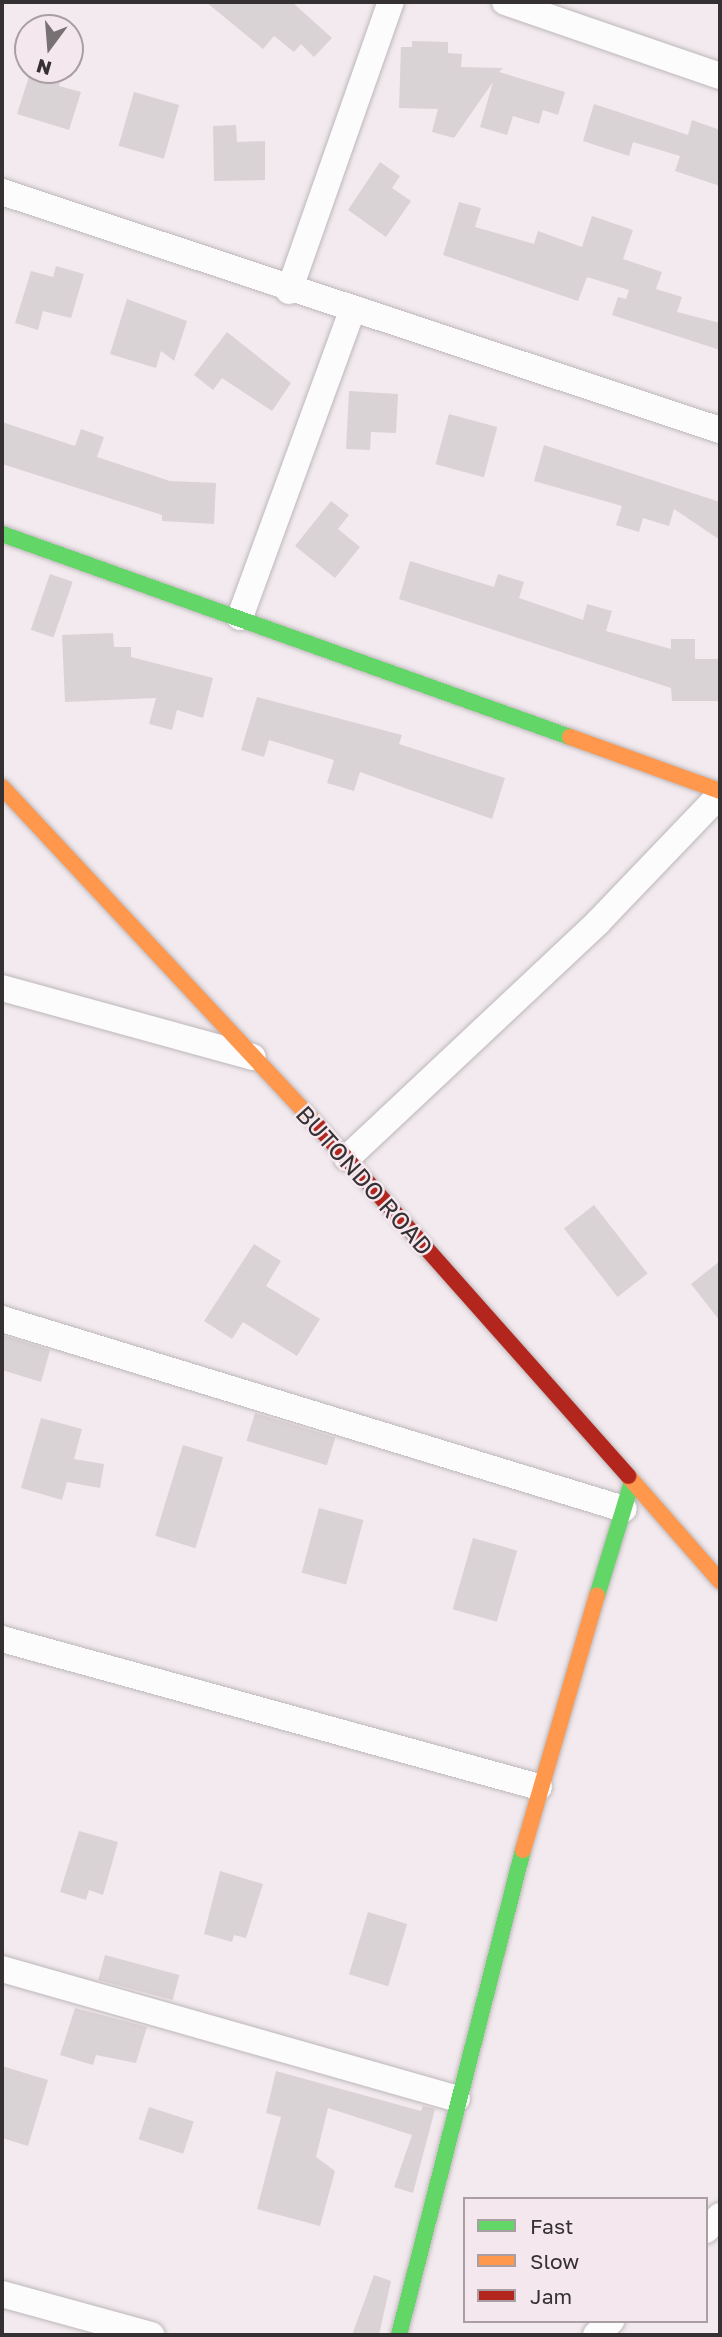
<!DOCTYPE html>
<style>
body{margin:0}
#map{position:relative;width:722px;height:2337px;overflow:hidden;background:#f2eaee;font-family:"Golos Text",sans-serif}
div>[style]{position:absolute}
.building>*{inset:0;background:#dad3d5;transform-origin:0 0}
.roads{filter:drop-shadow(0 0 2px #bdb7ba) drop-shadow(0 0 2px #bdb7ba)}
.street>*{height:26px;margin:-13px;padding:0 13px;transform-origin:13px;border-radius:13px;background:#fdfcfc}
.fast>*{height:16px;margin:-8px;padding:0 8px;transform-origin:8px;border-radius:8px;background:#63d668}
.slow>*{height:16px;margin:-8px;padding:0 8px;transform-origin:8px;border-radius:8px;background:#ff974d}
.jam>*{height:16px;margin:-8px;padding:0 8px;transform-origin:8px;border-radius:8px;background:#b3261e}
span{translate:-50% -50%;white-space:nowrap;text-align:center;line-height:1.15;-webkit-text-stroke:5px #f5e7ee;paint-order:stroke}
.street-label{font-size:24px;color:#353032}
.frame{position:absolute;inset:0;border:4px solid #353032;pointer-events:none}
.legend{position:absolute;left:463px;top:2197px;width:245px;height:126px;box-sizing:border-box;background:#f5e7ee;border:2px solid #a89ea3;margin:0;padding:9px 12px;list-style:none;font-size:21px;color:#353032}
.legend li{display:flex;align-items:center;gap:14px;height:35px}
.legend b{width:35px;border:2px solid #a89ea3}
.north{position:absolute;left:14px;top:14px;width:70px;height:70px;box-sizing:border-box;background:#f5e7ee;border:2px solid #a89ea3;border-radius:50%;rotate:196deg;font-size:19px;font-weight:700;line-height:28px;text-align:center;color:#353032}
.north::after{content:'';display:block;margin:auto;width:24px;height:32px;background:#777174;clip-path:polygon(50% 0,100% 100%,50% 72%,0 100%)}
</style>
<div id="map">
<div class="building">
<div style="clip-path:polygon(206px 2px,292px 2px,332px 38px,314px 57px,301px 44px,294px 52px,274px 36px,263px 49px)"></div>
<div style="clip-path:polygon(412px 41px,448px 42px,448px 53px,462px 54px,461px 67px,503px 68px,499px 72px,565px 92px,558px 115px,543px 110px,539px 124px,513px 116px,507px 135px,480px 127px,493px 82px,454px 138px,432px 132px,438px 109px,399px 108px,401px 47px,412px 47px)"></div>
<div style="clip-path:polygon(31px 70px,64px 70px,59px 86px,81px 92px,69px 130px,17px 114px)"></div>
<div style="left:134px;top:92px;width:47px;height:56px;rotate:16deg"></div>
<div style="clip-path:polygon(594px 104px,688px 135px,692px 120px,720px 130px,720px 186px,675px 171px,680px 156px,633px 142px,629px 156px,583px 141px)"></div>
<div style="clip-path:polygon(236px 125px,237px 142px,265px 141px,265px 180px,214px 181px,213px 126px)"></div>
<div style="clip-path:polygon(380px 162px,400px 176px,392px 188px,411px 201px,386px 237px,348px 210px)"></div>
<div style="clip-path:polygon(459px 202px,481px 208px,475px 227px,534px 244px,538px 231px,582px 247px,592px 216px,633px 230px,623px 259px,662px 272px,656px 289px,682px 297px,677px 312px,720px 323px,720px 350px,612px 315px,618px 297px,626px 299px,629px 290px,587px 277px,578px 301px,443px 255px)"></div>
<div style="clip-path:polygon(56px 266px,84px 274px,71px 318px,43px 311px,38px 330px,15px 323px,31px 271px,53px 277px)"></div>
<div style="clip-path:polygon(127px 299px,187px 321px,174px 361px,161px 351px,156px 368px,110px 354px)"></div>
<div style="clip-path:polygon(227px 332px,291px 383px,272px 411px,222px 378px,213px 390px,194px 375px)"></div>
<div style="clip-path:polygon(349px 391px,398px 394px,396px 433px,371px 432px,370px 450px,346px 449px)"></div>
<div style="left:449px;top:414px;width:50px;height:52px;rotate:15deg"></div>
<div style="clip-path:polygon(2px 422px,75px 446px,81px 429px,104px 437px,97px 457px,170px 481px,216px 483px,214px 524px,162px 521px,162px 515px,2px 464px)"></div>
<div style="clip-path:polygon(544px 445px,720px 502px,720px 540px,674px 509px,669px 526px,643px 518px,639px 532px,616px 525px,622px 506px,534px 481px)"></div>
<div style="clip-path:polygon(331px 501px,349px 515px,338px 529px,360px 547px,335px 578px,295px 546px)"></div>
<div style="clip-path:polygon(410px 561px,494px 587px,498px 574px,524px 582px,519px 598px,583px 620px,587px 604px,612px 611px,606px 631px,671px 649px,671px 639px,695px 639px,695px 659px,720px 659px,720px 701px,672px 701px,671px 688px,399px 599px)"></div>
<div style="left:50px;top:574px;width:24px;height:59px;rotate:19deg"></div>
<div style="clip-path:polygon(113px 633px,114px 647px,131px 647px,131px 657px,213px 678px,203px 718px,177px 710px,172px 730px,149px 724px,156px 698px,65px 702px,62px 635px)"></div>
<div style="clip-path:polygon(257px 697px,402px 735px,399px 744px,505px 778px,492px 819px,360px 772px,354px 791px,327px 783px,334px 760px,269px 740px,264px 757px,241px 750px)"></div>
<div style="left:594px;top:1205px;width:87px;height:38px;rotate:52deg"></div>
<div style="clip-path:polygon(254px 1244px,281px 1261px,266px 1286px,320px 1319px,297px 1356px,243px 1322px,232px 1339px,204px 1321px)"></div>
<div style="clip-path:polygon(720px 1261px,720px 1321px,691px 1284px)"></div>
<div style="clip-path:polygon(2px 1335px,50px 1350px,41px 1382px,2px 1370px)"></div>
<div style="left:255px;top:1413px;width:84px;height:29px;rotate:17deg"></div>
<div style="clip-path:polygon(41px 1418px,82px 1429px,74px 1459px,104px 1464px,100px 1488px,67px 1482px,62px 1500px,21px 1488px)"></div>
<div style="left:183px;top:1445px;width:42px;height:95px;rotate:17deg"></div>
<div style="left:319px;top:1508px;width:46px;height:67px;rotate:15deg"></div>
<div style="left:473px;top:1538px;width:46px;height:74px;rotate:16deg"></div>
<div style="clip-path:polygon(79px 1831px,118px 1842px,103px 1895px,89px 1890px,86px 1900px,60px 1892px)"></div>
<div style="clip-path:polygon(220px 1871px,263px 1884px,246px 1938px,234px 1935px,232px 1942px,204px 1934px)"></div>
<div style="left:368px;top:1912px;width:41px;height:65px;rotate:17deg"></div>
<div style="left:105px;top:1955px;width:77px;height:26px;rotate:15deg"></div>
<div style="clip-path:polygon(75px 2008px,147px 2027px,136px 2063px,96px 2055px,93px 2065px,60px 2055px)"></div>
<div style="clip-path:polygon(2px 2066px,48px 2080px,28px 2146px,2px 2138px)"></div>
<div style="clip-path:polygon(276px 2071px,421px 2111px,423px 2106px,435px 2109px,413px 2193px,394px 2187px,412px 2135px,328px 2108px,316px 2157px,335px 2171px,320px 2226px,257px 2209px,281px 2117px,266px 2113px)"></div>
<div style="left:149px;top:2107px;width:47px;height:34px;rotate:18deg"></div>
<div style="clip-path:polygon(374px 2275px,391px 2281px,379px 2335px,352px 2335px)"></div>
</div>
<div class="roads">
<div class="street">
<div style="left:505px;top:2px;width:227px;rotate:19deg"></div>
<div style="left:2px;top:192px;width:756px;rotate:18.34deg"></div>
<div style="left:289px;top:291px;width:306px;rotate:-70.6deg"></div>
<div style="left:240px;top:617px;width:326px;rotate:-69.9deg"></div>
<div style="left:2px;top:988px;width:260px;rotate:15.4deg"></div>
<div style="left:347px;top:1158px;width:345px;rotate:-43.2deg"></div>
<div style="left:598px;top:922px;width:176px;rotate:-46.2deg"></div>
<div style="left:2px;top:1319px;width:650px;rotate:16.99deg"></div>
<div style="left:2px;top:1639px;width:557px;rotate:15.41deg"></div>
<div style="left:2px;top:1969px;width:473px;rotate:15.9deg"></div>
<div style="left:706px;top:2230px;width:20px;rotate:-45deg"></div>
<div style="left:2px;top:2294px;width:155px;rotate:15.4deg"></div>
<div style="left:596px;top:2335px;width:21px;rotate:-43deg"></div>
</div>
<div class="fast">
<div style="left:2px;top:534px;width:603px;rotate:19.67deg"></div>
<div style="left:597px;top:1596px;width:116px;rotate:-73deg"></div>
<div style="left:399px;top:2335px;width:501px;rotate:-75.66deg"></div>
</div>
<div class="slow">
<div style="left:570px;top:737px;width:159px;rotate:19.8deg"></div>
<div style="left:2px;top:787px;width:459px;rotate:47deg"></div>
<div style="left:628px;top:1476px;width:140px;rotate:48.8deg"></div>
<div style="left:523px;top:1850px;width:265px;rotate:-73.8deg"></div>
</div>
<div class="jam">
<div style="left:315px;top:1123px;width:472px;rotate:48.4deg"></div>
</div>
</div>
<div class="street-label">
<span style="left:365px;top:1180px;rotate:48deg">BUTONDO ROAD</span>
</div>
<div class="frame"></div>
<ul class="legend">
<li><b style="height:9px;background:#63d668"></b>Fast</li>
<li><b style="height:9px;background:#ff974d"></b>Slow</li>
<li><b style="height:9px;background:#b3261e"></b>Jam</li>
</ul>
<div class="north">N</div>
</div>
